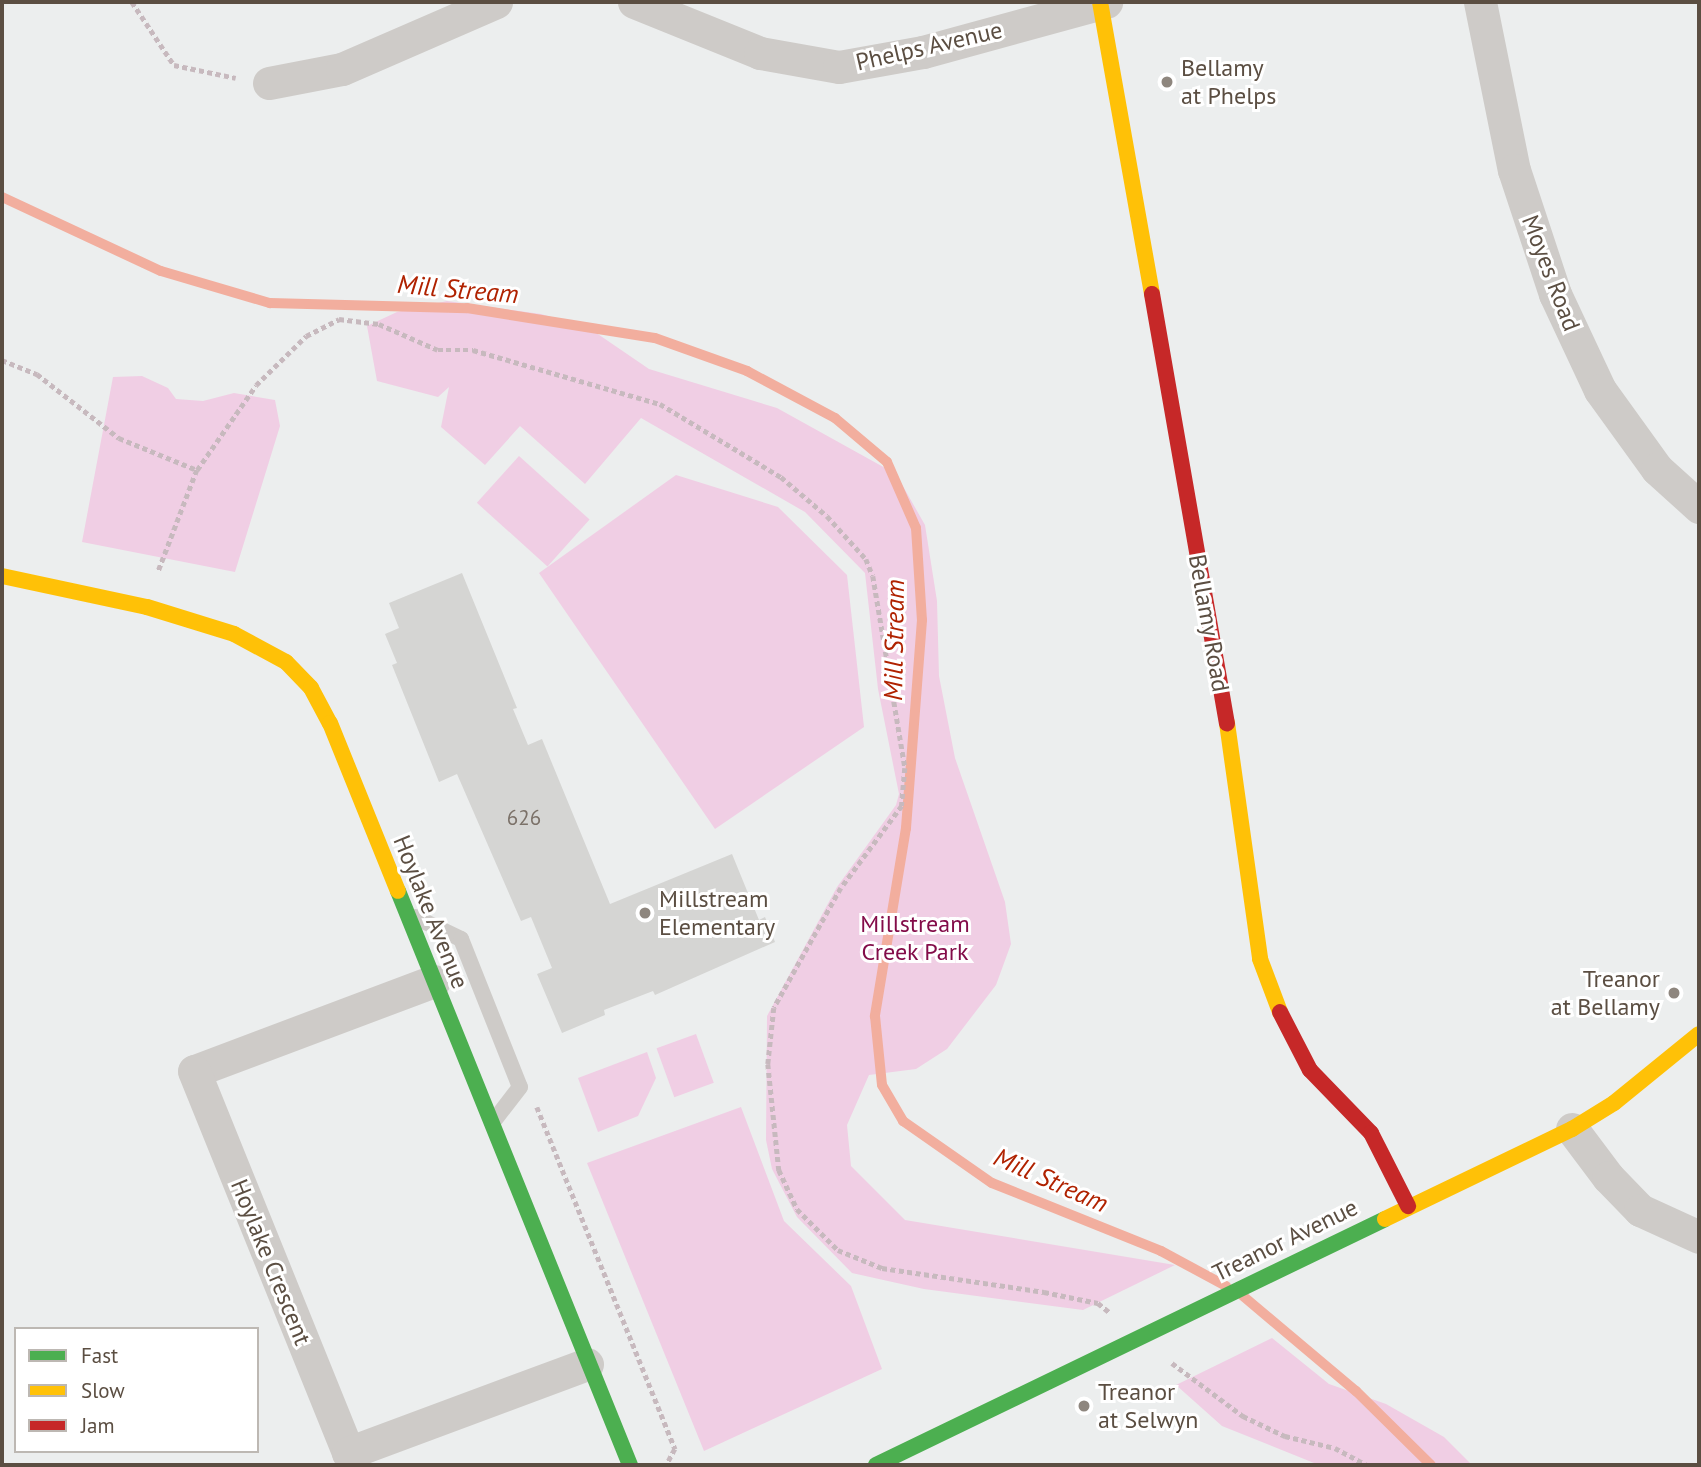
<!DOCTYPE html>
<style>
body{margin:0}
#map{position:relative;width:1701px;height:1467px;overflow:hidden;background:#eceeee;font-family:"PT Sans",sans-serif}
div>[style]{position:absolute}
.green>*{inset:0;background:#f0cee4;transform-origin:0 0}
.stream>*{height:10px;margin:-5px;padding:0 5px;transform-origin:5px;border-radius:5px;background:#f2ae9e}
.building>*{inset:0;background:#d5d5d3}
.path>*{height:4.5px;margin-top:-2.25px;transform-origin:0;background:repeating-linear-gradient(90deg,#c7b9be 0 5px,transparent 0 8.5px)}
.lane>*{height:16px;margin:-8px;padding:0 8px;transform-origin:8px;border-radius:8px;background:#cecbc8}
.street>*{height:33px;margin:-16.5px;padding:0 16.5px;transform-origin:16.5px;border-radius:16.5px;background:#cecbc8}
.fast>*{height:16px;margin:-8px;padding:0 8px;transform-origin:8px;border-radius:8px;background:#4caf50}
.slow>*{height:16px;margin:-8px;padding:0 8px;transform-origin:8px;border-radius:8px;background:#ffc107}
.jam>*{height:16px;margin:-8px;padding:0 8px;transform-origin:8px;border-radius:8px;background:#c62828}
.dots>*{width:19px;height:19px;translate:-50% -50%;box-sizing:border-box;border:4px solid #fff;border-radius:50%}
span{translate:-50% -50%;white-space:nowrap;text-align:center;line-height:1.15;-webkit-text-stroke:6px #fff;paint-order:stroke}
.number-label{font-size:21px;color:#7b7168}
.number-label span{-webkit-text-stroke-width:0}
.street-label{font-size:24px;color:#5b4e42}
.poi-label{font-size:24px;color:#5b4e42}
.left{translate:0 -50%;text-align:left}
.right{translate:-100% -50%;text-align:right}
.park-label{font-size:24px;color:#830c49}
.water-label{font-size:26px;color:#b02200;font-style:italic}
.frame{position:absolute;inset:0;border:4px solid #5b4e42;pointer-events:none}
.legend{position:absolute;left:14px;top:1327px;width:245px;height:126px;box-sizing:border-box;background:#fff;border:2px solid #bdb8b3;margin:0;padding:9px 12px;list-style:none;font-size:21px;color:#5b4e42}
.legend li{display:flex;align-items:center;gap:14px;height:35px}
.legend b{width:35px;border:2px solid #bdb8b3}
</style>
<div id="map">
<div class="green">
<div style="clip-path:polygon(447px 301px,541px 314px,589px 328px,649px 369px,777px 408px,896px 474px,925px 525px,937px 601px,939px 676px,955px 758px,1005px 902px,1011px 944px,996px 985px,947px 1049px,916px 1069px,869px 1075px,847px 1125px,851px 1166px,905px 1220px,1175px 1265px,1083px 1310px,924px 1289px,852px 1273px,797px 1217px,772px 1169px,766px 1140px,767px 1016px,837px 887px,896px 805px,899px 794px,878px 689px,865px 573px,805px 512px,641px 418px,585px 484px,520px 426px,485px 465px,441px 427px,449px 387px,438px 397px,377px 381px,367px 326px,397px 312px)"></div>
<div style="clip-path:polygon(142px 376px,168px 388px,176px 399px,203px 401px,234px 393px,275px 400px,280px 426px,235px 572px,82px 542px,113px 377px)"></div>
<div style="left:519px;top:456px;width:95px;height:63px;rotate:42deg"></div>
<div style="clip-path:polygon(676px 475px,778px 507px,847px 575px,864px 727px,715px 829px,539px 573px)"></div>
<div style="left:696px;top:1034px;width:52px;height:42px;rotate:70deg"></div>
<div style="clip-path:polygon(647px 1052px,656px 1078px,638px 1116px,598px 1132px,578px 1078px)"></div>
<div style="clip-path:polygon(741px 1107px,784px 1221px,851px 1286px,882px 1369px,704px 1451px,587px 1163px)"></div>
<div style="clip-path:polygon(1272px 1338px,1329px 1384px,1386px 1404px,1444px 1437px,1472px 1465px,1319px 1465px,1222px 1426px,1176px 1385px)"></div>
</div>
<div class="stream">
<div style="left:2px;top:197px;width:175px;rotate:25deg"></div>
<div style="left:161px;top:271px;width:114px;rotate:16.4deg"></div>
<div style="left:270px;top:303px;width:197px;rotate:1.5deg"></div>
<div style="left:467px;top:308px;width:190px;rotate:9.1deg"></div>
<div style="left:655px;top:338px;width:98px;rotate:19.7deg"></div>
<div style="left:747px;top:371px;width:100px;rotate:28.1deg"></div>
<div style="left:835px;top:418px;width:68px;rotate:40.2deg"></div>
<div style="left:887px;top:462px;width:72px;rotate:66.3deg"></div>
<div style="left:916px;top:528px;width:92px;rotate:86.3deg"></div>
<div style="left:922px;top:620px;width:209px;rotate:94.4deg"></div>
<div style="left:906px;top:828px;width:191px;rotate:99.4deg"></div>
<div style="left:875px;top:1016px;width:69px;rotate:84.2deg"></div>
<div style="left:882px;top:1085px;width:42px;rotate:59.7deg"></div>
<div style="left:903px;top:1121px;width:108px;rotate:34.9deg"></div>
<div style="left:992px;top:1183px;width:182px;rotate:21.9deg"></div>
<div style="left:1161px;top:1251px;width:74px;rotate:28.3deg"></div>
<div style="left:1243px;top:1296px;width:148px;rotate:40.1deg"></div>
<div style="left:1356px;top:1391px;width:105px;rotate:44.6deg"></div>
</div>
<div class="building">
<div style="clip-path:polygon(462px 573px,517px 708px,513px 709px,528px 745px,542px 739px,610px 904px,732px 854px,759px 920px,765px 917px,775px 942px,655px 995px,653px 991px,604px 1010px,605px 1015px,562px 1033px,537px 974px,552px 968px,531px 917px,521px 921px,457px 774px,439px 782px,392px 665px,397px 663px,385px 634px,399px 628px,389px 603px)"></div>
</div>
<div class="path">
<div style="left:132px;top:2px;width:76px;rotate:56.3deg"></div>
<div style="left:174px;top:65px;width:63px;rotate:11.8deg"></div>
<div style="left:2px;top:360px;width:38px;rotate:22deg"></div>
<div style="left:37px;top:374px;width:104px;rotate:38deg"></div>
<div style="left:119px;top:438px;width:84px;rotate:22.3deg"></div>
<div style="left:197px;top:470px;width:109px;rotate:110.9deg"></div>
<div style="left:197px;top:470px;width:103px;rotate:-55.2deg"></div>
<div style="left:256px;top:385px;width:70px;rotate:-44.4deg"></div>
<div style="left:306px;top:336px;width:37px;rotate:-27deg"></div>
<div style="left:339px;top:319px;width:40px;rotate:7.1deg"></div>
<div style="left:379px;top:324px;width:64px;rotate:23.8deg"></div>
<div style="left:438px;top:350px;width:35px"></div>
<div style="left:473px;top:350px;width:195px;rotate:16.1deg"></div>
<div style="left:660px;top:404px;width:141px;rotate:31.1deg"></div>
<div style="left:781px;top:477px;width:60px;rotate:40.3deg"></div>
<div style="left:827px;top:516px;width:58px;rotate:47.8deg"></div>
<div style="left:866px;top:559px;width:18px;rotate:68deg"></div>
<div style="left:873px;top:576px;width:195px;rotate:80.5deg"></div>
<div style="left:905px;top:768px;width:38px;rotate:95deg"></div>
<div style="left:902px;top:806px;width:102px;rotate:126.6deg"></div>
<div style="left:841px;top:888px;width:137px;rotate:119.2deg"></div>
<div style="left:774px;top:1008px;width:56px;rotate:96.1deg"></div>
<div style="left:768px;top:1064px;width:107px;rotate:84.1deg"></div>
<div style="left:779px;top:1170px;width:43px;rotate:65.2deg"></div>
<div style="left:797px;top:1209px;width:58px;rotate:45deg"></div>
<div style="left:838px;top:1250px;width:48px;rotate:22.2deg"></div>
<div style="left:882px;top:1268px;width:164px;rotate:8.4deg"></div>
<div style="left:1044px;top:1292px;width:55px;rotate:11.5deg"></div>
<div style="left:1098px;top:1303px;width:14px;rotate:39deg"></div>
<div style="left:537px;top:1107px;width:369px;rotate:68deg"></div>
<div style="left:675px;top:1449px;width:17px;rotate:118deg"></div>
<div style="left:1172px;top:1363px;width:89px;rotate:36.7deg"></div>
<div style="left:1243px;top:1416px;width:47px;rotate:25.5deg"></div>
<div style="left:1285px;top:1436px;width:51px;rotate:13.5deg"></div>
<div style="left:1335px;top:1448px;width:36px;rotate:28deg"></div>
</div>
<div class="lane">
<div style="left:415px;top:917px;width:51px;rotate:25.6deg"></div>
<div style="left:461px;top:939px;width:159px;rotate:68.3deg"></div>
<div style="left:520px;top:1087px;width:44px;rotate:127.6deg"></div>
</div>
<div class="street">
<div style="left:634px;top:2px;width:136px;rotate:22deg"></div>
<div style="left:760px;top:53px;width:80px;rotate:10deg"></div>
<div style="left:839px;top:67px;width:85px;rotate:-10.1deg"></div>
<div style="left:923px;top:52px;width:190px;rotate:-15.3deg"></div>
<div style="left:1480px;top:2px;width:171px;rotate:78.6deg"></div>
<div style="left:1514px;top:170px;width:131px;rotate:71.7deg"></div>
<div style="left:1555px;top:294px;width:106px;rotate:64.9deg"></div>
<div style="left:1600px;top:390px;width:97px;rotate:54.2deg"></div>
<div style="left:1657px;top:469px;width:57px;rotate:42.1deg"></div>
<div style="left:269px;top:83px;width:74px;rotate:-10.9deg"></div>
<div style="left:342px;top:69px;width:168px;rotate:-23.5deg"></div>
<div style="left:434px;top:981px;width:256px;rotate:159.4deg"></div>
<div style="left:194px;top:1071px;width:412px;rotate:68deg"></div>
<div style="left:348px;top:1453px;width:255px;rotate:-20.4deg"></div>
<div style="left:1572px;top:1129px;width:60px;rotate:53.1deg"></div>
<div style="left:1608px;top:1177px;width:46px;rotate:45.9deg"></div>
<div style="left:1640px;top:1210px;width:65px;rotate:24.6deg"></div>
</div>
<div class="fast">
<div style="left:398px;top:891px;width:619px;rotate:67.99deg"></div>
<div style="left:876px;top:1465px;width:565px;rotate:-25.79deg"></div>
</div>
<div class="slow">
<div style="left:1100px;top:2px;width:297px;rotate:79.9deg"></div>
<div style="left:2px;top:576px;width:148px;rotate:12.1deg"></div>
<div style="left:147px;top:607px;width:91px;rotate:17.2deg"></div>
<div style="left:234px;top:634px;width:59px;rotate:28.3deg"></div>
<div style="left:286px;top:662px;width:36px;rotate:46deg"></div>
<div style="left:311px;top:688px;width:40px;rotate:62deg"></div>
<div style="left:330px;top:723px;width:181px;rotate:68deg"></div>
<div style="left:1227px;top:723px;width:238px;rotate:82deg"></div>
<div style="left:1260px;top:959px;width:57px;rotate:69.3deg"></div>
<div style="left:1385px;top:1219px;width:208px;rotate:-25.7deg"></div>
<div style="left:1572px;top:1129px;width:49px;rotate:-31.8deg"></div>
<div style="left:1614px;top:1103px;width:109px;rotate:-39.1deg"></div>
</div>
<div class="jam">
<div style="left:1152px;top:294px;width:436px;rotate:80.1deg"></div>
<div style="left:1280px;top:1012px;width:65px;rotate:62.7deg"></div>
<div style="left:1310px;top:1070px;width:88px;rotate:45.9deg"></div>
<div style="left:1371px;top:1133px;width:82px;rotate:63.1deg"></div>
</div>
<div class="dots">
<div style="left:1167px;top:82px;background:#8e867e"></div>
<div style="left:645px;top:913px;background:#8e867e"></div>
<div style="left:1674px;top:993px;background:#8e867e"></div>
<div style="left:1084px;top:1406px;background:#8e867e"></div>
</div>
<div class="number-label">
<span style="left:524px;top:818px">626</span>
</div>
<div class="street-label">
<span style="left:929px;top:46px;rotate:-13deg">Phelps Avenue</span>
<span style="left:1551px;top:273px;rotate:69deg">Moyes Road</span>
<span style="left:1209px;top:623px;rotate:80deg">Bellamy Road</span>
<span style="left:431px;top:912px;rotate:68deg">Hoylake Avenue</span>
<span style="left:1285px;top:1240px;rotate:-26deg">Treanor Avenue</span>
<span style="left:271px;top:1262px;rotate:68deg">Hoylake Crescent</span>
</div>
<div class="poi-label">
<span class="left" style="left:1181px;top:82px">Bellamy<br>at Phelps</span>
<span class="left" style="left:659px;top:913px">Millstream<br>Elementary</span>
<span class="right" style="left:1660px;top:993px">Treanor<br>at Bellamy</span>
<span class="left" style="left:1098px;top:1406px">Treanor<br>at Selwyn</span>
</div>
<div class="park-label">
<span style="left:915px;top:938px">Millstream<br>Creek Park</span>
</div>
<div class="water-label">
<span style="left:458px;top:289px;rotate:5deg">Mill Stream</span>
<span style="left:894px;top:640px;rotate:-89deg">Mill Stream</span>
<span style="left:1051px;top:1180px;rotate:24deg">Mill Stream</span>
</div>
<div class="frame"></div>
<ul class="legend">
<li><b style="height:9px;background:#4caf50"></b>Fast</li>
<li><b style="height:9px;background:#ffc107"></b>Slow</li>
<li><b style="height:9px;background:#c62828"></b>Jam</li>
</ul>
</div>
